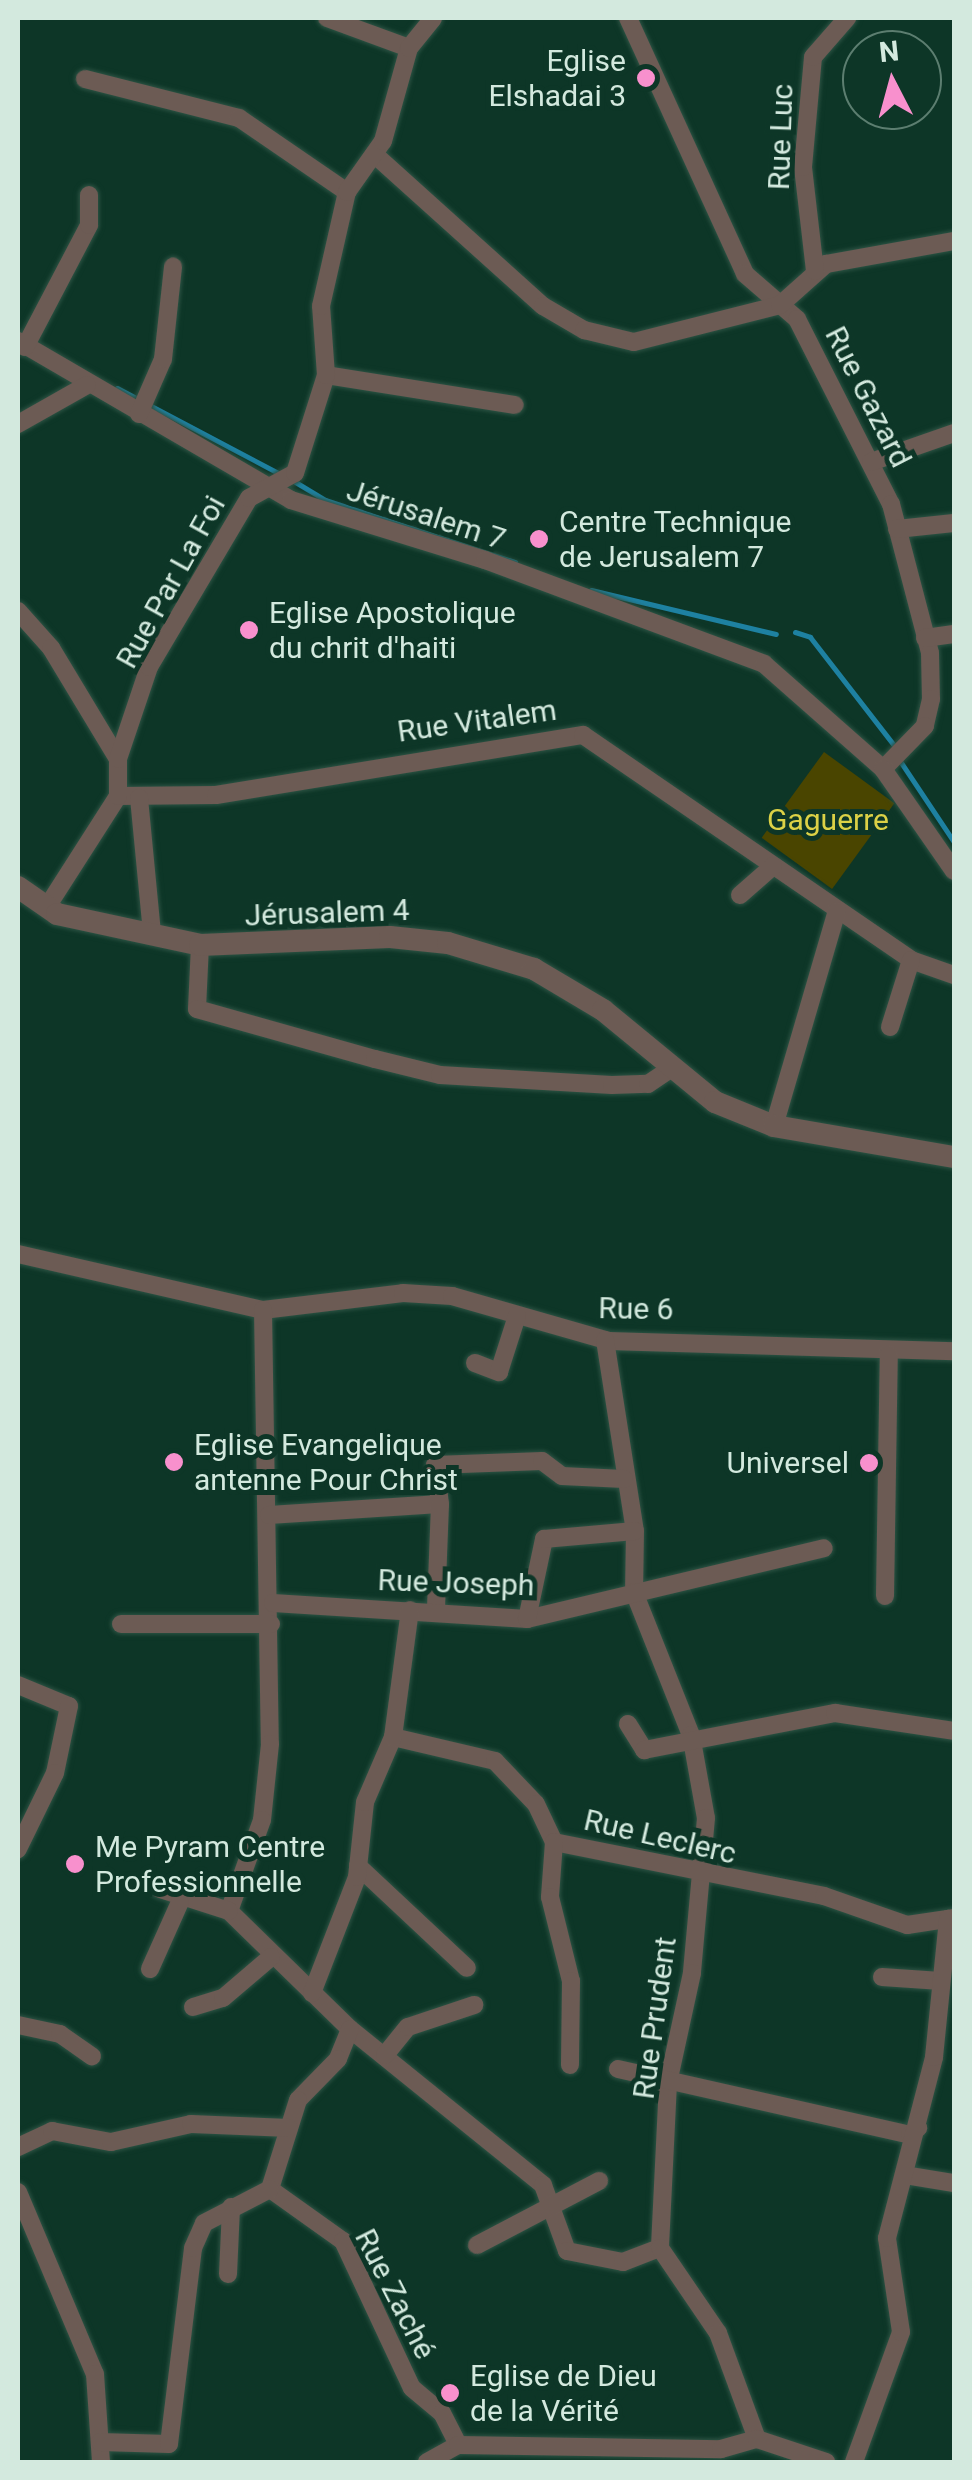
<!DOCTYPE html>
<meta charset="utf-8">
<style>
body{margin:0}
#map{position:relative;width:972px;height:2480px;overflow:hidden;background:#0d3627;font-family:Roboto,sans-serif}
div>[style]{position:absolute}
.green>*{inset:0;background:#4a4500;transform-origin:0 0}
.stream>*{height:5px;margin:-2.5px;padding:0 2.5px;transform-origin:2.5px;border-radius:2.5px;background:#1e81a1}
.roads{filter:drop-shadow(0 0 2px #2d5344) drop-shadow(0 0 2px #2d5344)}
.minor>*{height:18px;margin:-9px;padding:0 9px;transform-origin:9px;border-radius:9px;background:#6c5b54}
.tertiary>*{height:22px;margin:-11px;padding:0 11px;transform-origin:11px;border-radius:11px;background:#6c5b54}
.dots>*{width:28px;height:28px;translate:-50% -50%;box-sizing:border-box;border:5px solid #0d3627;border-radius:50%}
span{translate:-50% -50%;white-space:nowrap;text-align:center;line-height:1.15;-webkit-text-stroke:10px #0d3627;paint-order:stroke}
.poi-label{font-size:30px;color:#d3e9de}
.right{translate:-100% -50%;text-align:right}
.left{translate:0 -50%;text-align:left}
.street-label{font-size:30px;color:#d3e9de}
.park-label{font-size:30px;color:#dcd146}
.frame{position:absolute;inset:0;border:20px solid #d3e9de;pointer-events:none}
.north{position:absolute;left:842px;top:30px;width:100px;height:100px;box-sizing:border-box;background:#0d3627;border:2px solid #5c7e70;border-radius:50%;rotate:354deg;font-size:28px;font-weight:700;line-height:40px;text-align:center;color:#d3e9de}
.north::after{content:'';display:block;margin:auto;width:35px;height:45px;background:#f890cd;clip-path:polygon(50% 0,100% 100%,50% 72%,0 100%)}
</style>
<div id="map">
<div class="green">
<div style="left:824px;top:752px;width:87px;height:106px;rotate:36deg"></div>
</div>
<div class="stream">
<div style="left:117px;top:388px;width:187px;rotate:27.8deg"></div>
<div style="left:292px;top:480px;width:39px;rotate:31deg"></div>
<div style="left:325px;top:500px;width:200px;rotate:18.1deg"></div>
<div style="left:591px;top:590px;width:190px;rotate:13.4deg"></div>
<div style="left:795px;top:632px;width:16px;rotate:18deg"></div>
<div style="left:810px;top:637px;width:140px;rotate:52.2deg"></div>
<div style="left:898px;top:758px;width:101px;rotate:56.3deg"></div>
</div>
<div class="roads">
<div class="minor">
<div style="left:327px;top:18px;width:87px;rotate:20.1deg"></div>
<div style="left:628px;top:18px;width:281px;rotate:65.4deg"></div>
<div style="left:745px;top:274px;width:69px;rotate:40.9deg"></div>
<div style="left:797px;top:319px;width:208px;rotate:63.1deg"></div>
<div style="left:891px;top:504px;width:154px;rotate:75.3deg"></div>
<div style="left:930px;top:653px;width:46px;rotate:88.8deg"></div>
<div style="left:931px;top:699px;width:28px;rotate:103deg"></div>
<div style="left:925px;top:726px;width:60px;rotate:134.3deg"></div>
<div style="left:85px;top:79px;width:159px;rotate:14.2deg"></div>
<div style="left:239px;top:118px;width:131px;rotate:34.4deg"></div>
<div style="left:374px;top:154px;width:227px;rotate:42deg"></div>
<div style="left:543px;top:306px;width:48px;rotate:30.3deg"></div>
<div style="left:584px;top:330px;width:51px;rotate:13.5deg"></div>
<div style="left:634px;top:342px;width:151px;rotate:-14.2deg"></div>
<div style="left:780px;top:305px;width:62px;rotate:-41.7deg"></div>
<div style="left:826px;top:264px;width:130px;rotate:-10.2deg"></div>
<div style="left:815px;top:271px;width:105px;rotate:-96.6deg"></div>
<div style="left:803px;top:167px;width:110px;rotate:-84.8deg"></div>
<div style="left:813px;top:57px;width:52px;rotate:-48.9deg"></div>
<div style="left:18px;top:341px;width:316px;rotate:30.2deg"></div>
<div style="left:291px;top:500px;width:203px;rotate:17.2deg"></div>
<div style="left:485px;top:560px;width:298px;rotate:20.4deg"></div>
<div style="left:764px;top:664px;width:159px;rotate:41.4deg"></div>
<div style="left:883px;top:769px;width:124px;rotate:55.2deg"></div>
<div style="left:25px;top:347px;width:138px;rotate:-62.3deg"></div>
<div style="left:89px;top:225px;width:30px;rotate:-90deg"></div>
<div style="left:326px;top:375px;width:191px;rotate:9deg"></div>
<div style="left:139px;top:414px;width:60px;rotate:-66.4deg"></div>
<div style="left:163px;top:359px;width:93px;rotate:-83.8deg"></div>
<div style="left:18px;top:424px;width:79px;rotate:-29.5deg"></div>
<div style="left:871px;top:462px;width:88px;rotate:-19.3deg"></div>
<div style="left:897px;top:529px;width:57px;rotate:-6deg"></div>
<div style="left:18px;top:611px;width:50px;rotate:48.3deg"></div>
<div style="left:51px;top:648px;width:130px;rotate:58.9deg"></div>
<div style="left:925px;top:638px;width:29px;rotate:-8deg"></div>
<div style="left:118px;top:796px;width:98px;rotate:-0.6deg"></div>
<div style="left:216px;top:795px;width:372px;rotate:-9.3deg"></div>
<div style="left:583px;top:735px;width:398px;rotate:34.4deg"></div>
<div style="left:911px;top:960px;width:46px;rotate:19.2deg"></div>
<div style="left:139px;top:798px;width:137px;rotate:84.5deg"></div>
<div style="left:740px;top:895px;width:44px;rotate:-41.3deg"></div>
<div style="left:47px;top:907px;width:132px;rotate:-57.4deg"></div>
<div style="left:118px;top:796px;width:37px;rotate:-90deg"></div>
<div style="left:118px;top:759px;width:97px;rotate:-71.4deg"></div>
<div style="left:149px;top:667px;width:196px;rotate:-59.4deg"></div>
<div style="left:249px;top:498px;width:52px;rotate:-28.5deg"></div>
<div style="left:295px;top:473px;width:103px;rotate:-72.4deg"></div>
<div style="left:326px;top:375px;width:69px;rotate:-94.1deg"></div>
<div style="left:321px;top:306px;width:117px;rotate:-77.2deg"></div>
<div style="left:347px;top:192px;width:62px;rotate:-54.8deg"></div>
<div style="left:383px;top:141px;width:97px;rotate:-74.4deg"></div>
<div style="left:409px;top:48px;width:38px;rotate:-51deg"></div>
<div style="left:200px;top:945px;width:64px;rotate:92.7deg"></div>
<div style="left:197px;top:1009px;width:185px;rotate:15.7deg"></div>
<div style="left:375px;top:1059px;width:67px;rotate:13.8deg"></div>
<div style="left:440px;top:1075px;width:172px;rotate:3.3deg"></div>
<div style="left:612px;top:1085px;width:36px;rotate:-2deg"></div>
<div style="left:648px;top:1084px;width:30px;rotate:-34deg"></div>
<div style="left:890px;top:1027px;width:70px;rotate:-72.6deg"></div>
<div style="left:774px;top:1126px;width:224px;rotate:-73.7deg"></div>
<div style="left:18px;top:1254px;width:251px;rotate:12.9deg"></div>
<div style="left:263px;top:1310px;width:141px;rotate:-6.9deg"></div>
<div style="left:403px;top:1293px;width:49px;rotate:3.5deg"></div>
<div style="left:452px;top:1296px;width:163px;rotate:16deg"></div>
<div style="left:609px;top:1341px;width:345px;rotate:1.7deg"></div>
<div style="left:263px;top:1310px;width:434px;rotate:89.1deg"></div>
<div style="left:270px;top:1744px;width:76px;rotate:96deg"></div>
<div style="left:262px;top:1820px;width:97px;rotate:109.9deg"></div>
<div style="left:229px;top:1911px;width:169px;rotate:44.3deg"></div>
<div style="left:350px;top:2029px;width:248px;rotate:38.9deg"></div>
<div style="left:543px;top:2185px;width:70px;rotate:70deg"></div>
<div style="left:567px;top:2251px;width:57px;rotate:11.1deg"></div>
<div style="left:623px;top:2262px;width:40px;rotate:-21deg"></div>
<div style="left:605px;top:1340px;width:193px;rotate:81.1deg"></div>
<div style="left:635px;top:1531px;width:61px;rotate:90.9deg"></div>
<div style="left:634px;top:1592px;width:154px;rotate:68.3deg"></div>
<div style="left:691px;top:1735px;width:84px;rotate:79.8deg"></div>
<div style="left:706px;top:1818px;width:156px;rotate:95.2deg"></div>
<div style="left:692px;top:1973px;width:113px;rotate:102.3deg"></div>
<div style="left:668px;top:2083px;width:165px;rotate:92.8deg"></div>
<div style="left:660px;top:2248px;width:103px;rotate:55.7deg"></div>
<div style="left:718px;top:2333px;width:113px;rotate:69.8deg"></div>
<div style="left:475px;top:1363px;width:26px;rotate:21deg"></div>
<div style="left:499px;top:1372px;width:59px;rotate:-72.2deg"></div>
<div style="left:440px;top:1504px;width:39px;rotate:-97deg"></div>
<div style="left:435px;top:1465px;width:107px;rotate:-2.1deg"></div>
<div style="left:542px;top:1461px;width:25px;rotate:37deg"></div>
<div style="left:562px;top:1476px;width:62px;rotate:2.8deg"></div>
<div style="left:269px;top:1515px;width:171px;rotate:-3.7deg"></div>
<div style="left:440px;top:1504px;width:106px;rotate:92.2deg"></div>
<div style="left:885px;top:1596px;width:242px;rotate:-89.1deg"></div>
<div style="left:273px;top:1603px;width:255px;rotate:3.6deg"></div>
<div style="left:527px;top:1619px;width:305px;rotate:-13.4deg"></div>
<div style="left:527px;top:1619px;width:82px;rotate:-78deg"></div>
<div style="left:544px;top:1539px;width:91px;rotate:-5deg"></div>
<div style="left:121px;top:1624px;width:150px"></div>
<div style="left:18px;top:1685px;width:55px;rotate:22.4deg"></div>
<div style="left:69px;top:1706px;width:68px;rotate:101.8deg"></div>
<div style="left:55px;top:1773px;width:85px;rotate:116deg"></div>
<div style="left:628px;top:1724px;width:31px;rotate:58deg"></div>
<div style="left:644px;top:1750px;width:195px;rotate:-11deg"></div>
<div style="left:835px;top:1713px;width:120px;rotate:8.6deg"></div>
<div style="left:393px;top:1737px;width:105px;rotate:13.2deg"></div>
<div style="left:495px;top:1761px;width:59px;rotate:46.4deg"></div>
<div style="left:536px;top:1804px;width:42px;rotate:64.7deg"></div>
<div style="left:554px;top:1842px;width:275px;rotate:11.3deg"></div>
<div style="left:824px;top:1896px;width:88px;rotate:19.3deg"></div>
<div style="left:907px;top:1925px;width:48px;rotate:-8.5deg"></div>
<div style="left:554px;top:1842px;width:55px;rotate:94.2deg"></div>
<div style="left:550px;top:1897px;width:87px;rotate:76deg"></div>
<div style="left:571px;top:1981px;width:84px;rotate:90.7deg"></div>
<div style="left:358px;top:1866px;width:149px;rotate:43.1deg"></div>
<div style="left:160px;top:1889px;width:72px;rotate:17.7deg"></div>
<div style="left:150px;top:1969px;width:73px;rotate:-65.9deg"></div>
<div style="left:882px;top:1977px;width:59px;rotate:3.9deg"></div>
<div style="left:312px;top:1993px;width:124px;rotate:-68.8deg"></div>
<div style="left:357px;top:1877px;width:75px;rotate:-83.9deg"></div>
<div style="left:365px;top:1802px;width:71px;rotate:-66.7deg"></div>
<div style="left:393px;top:1737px;width:128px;rotate:-82.4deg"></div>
<div style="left:193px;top:2007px;width:31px;rotate:-17deg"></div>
<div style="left:223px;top:1998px;width:63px;rotate:-40.5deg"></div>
<div style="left:18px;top:2025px;width:43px;rotate:12.1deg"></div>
<div style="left:60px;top:2034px;width:39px;rotate:35deg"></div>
<div style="left:350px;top:2029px;width:32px;rotate:112deg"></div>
<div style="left:338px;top:2059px;width:57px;rotate:134.3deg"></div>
<div style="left:298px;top:2100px;width:93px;rotate:107.5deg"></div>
<div style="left:270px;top:2189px;width:90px;rotate:35.5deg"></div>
<div style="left:343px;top:2241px;width:162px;rotate:64.9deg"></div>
<div style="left:412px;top:2388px;width:39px;rotate:40deg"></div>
<div style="left:442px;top:2413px;width:36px;rotate:63deg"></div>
<div style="left:385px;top:2055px;width:36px;rotate:-51deg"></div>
<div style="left:408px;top:2027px;width:70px;rotate:-18.4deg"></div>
<div style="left:618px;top:2069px;width:299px;rotate:12.7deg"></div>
<div style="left:910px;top:2135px;width:11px;rotate:-41deg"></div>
<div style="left:18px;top:2147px;width:38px;rotate:-25deg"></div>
<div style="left:52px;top:2131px;width:60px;rotate:10.6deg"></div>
<div style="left:111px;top:2142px;width:82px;rotate:-12.7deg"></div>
<div style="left:191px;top:2124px;width:98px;rotate:2.3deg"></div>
<div style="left:905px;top:2175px;width:50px;rotate:9.3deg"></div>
<div style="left:18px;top:2192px;width:198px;rotate:67.1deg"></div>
<div style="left:95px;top:2374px;width:88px;rotate:86.1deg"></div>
<div style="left:477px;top:2245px;width:138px;rotate:-27.7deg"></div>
<div style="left:228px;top:2274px;width:67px;rotate:-87.4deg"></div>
<div style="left:100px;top:2442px;width:69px;rotate:1.7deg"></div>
<div style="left:169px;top:2444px;width:197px;rotate:-83deg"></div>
<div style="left:193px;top:2248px;width:27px;rotate:-66deg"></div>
<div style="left:204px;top:2223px;width:74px;rotate:-27.3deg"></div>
<div style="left:427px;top:2462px;width:35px;rotate:-29deg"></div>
<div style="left:458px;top:2445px;width:263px;rotate:0.9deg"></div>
<div style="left:721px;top:2449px;width:37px;rotate:-16deg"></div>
<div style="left:757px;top:2439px;width:73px;rotate:18.4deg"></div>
<div style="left:854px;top:2462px;width:138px;rotate:-70.1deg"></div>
<div style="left:901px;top:2332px;width:95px;rotate:-98.5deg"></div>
<div style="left:887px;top:2238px;width:187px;rotate:-75.4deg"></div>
<div style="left:934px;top:2057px;width:139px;rotate:-84.2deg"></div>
</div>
<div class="tertiary">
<div style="left:18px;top:887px;width:47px;rotate:34.7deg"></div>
<div style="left:57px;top:914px;width:146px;rotate:12.2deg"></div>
<div style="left:200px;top:945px;width:190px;rotate:-2.4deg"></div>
<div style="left:390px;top:937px;width:58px;rotate:5.9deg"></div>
<div style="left:448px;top:943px;width:90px;rotate:16.8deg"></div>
<div style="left:534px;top:969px;width:80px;rotate:30.7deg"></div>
<div style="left:603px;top:1010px;width:145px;rotate:39.4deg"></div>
<div style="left:715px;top:1102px;width:64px;rotate:22.1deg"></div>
<div style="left:774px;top:1126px;width:183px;rotate:9.8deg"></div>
</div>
</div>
<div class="dots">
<div style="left:646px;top:78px;background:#f890cd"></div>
<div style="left:539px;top:539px;background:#f890cd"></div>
<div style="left:249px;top:630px;background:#f890cd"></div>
<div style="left:174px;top:1462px;background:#f890cd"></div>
<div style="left:869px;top:1463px;background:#f890cd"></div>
<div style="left:75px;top:1864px;background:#f890cd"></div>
<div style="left:450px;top:2393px;background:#f890cd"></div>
</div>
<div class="poi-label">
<span class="right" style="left:626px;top:78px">Eglise<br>Elshadai 3</span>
<span class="left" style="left:559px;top:539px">Centre Technique<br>de Jerusalem 7</span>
<span class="left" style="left:269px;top:630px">Eglise Apostolique<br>du chrit d'haiti</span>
<span class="left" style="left:194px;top:1462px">Eglise Evangelique<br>antenne Pour Christ</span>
<span class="right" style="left:849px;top:1463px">Universel</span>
<span class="left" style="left:95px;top:1864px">Me Pyram Centre<br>Professionnelle</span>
<span class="left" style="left:470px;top:2393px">Eglise de Dieu<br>de la Vérité</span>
</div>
<div class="street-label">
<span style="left:781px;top:137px;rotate:-88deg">Rue Luc</span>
<span style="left:868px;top:397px;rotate:63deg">Rue Gazard</span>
<span style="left:426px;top:515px;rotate:18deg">Jérusalem 7</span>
<span style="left:171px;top:582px;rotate:-61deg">Rue Par La Foi</span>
<span style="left:477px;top:721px;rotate:-8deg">Rue Vitalem</span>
<span style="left:327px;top:913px;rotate:-2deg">Jérusalem 4</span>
<span style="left:636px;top:1309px;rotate:1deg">Rue 6</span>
<span style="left:456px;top:1583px;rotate:2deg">Rue Joseph</span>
<span style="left:660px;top:1837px;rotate:13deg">Rue Leclerc</span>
<span style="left:655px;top:2018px;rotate:-82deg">Rue Prudent</span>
<span style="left:395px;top:2294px;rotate:63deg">Rue Zaché</span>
</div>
<div class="park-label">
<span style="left:828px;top:820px">Gaguerre</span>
</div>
<div class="frame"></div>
<div class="north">N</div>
</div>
